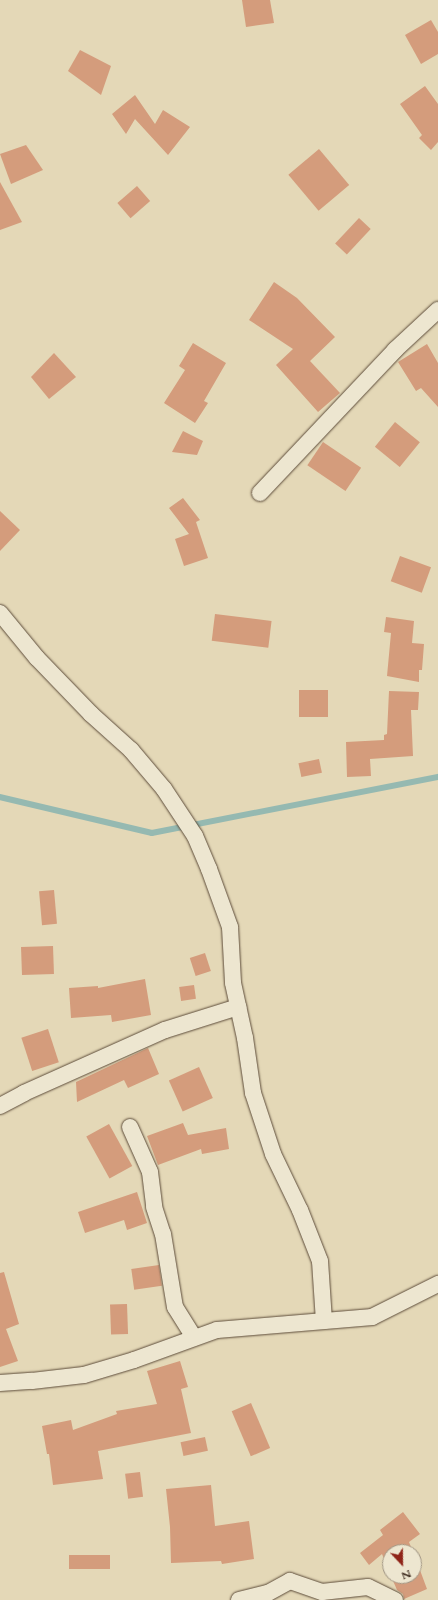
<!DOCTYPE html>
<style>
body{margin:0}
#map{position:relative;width:438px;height:1600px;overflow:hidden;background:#e4d8b7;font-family:Cardo,serif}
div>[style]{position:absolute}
.stream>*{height:5.5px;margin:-2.75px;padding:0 2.75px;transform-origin:2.75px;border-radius:2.75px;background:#95b9b1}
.building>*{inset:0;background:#d49c7c;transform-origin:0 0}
.roads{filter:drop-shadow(0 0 1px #5d4c3a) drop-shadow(0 0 1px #5d4c3a)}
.minor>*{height:16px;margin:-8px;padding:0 8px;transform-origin:8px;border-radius:8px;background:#ede6d0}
span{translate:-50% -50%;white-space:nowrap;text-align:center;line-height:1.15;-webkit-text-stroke:3px #ede6d0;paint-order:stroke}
.north{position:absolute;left:382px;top:1544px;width:40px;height:40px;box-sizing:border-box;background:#ede6d0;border:1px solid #a19684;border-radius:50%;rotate:158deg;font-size:11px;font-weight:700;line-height:16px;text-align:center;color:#301d11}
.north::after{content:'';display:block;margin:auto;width:14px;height:18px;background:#8f2418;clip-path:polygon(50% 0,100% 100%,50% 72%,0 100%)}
</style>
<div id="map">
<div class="stream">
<div style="left:0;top:797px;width:156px;rotate:13.3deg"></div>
<div style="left:152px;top:833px;width:291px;rotate:-11.1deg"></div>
</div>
<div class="building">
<div style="clip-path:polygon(242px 0,270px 0,274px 23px,246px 27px)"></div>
<div style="clip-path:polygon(431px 20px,438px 32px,438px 54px,421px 64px,405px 35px)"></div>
<div style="clip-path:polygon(80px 50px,111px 66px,101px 95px,68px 71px)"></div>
<div style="clip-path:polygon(425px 86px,438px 104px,438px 142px,431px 150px,419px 138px,422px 135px,400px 104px)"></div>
<div style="clip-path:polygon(135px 95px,155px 124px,163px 110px,190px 127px,168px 155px,135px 119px,126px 134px,112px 114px)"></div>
<div style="clip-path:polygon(26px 145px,43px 170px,11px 184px,0 154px)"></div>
<div style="left:319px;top:149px;width:47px;height:40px;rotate:50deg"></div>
<div style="clip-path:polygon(0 182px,22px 222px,0 230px)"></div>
<div style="left:137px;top:186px;width:20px;height:26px;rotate:49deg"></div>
<div style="left:359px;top:218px;width:16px;height:35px;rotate:43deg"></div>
<div style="clip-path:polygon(274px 282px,297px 298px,335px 337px,310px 361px,340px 393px,318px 412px,276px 365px,293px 349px,249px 320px)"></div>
<div style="clip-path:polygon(193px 343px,226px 363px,204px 401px,208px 403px,195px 423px,164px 403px,185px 370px,179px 366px)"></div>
<div style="clip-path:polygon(427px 344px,438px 363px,438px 407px,421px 388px,416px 391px,398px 362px)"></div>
<div style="clip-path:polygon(54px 353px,76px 377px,49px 399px,31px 377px)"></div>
<div style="left:395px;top:422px;width:32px;height:32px;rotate:39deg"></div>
<div style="clip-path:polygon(183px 431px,203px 441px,197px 455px,172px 452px)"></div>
<div style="left:323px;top:442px;width:46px;height:28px;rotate:34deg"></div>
<div style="clip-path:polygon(183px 498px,200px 520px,196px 522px,208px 558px,184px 566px,175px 539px,189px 534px,169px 508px)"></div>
<div style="clip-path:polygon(0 511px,20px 530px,0 551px)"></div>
<div style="left:400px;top:556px;width:33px;height:27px;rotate:20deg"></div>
<div style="left:215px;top:614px;width:57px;height:27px;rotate:7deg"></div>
<div style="clip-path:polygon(386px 617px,414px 621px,412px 643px,424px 644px,422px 670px,419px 670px,419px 682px,387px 676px,391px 633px,384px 632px)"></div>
<div style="left:299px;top:690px;width:29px;height:27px"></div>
<div style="clip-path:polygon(389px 691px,419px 692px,418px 710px,411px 710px,413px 756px,370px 759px,371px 776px,347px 777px,346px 742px,384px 740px,384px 735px,387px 734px)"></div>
<div style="left:319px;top:759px;width:14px;height:21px;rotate:78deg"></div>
<div style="left:54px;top:890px;width:34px;height:15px;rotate:85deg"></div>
<div style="left:53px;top:946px;width:28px;height:32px;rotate:88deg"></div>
<div style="left:205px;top:953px;width:19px;height:16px;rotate:72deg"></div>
<div style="clip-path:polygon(145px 979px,151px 1015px,112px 1022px,111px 1015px,71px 1018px,69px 988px,98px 986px,98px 988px)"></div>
<div style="left:194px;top:985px;width:14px;height:15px;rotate:82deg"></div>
<div style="left:48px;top:1029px;width:35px;height:28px;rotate:72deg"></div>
<div style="clip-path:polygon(148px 1048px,159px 1074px,128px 1088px,124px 1080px,77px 1102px,76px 1082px)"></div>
<div style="left:199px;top:1067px;width:34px;height:33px;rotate:66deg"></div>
<div style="clip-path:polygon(183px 1123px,188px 1135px,226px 1128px,229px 1149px,202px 1154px,201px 1149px,158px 1165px,147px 1136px)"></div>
<div style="left:109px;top:1124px;width:48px;height:26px;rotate:61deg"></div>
<div style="clip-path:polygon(137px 1192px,147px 1223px,127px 1230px,124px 1220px,85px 1233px,78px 1212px)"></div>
<div style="left:159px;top:1265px;width:21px;height:28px;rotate:82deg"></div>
<div style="clip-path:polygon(4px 1272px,19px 1324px,6px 1329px,18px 1361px,0 1367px,0 1273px)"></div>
<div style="left:127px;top:1304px;width:30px;height:17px;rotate:88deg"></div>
<div style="clip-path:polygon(180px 1361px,188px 1387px,181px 1389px,191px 1433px,98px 1451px,103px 1479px,53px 1485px,49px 1454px,47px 1454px,42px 1426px,71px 1420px,73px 1430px,117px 1414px,116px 1411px,157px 1404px,147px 1371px)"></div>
<div style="left:251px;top:1403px;width:49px;height:21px;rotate:67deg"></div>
<div style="left:205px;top:1437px;width:14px;height:25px;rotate:78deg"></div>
<div style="left:140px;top:1472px;width:25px;height:15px;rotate:83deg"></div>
<div style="clip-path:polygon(211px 1485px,215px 1526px,249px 1521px,254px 1559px,222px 1564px,221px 1561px,171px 1563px,170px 1527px,166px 1489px)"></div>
<div style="clip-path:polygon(403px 1512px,420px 1534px,409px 1542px,413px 1552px,390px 1552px,390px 1574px,382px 1554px,369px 1565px,360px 1553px,383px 1535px,380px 1530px)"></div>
<div style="clip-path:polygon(414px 1554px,427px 1589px,404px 1599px,403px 1594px,397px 1590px,391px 1576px,414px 1576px)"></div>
<div style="left:69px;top:1555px;width:41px;height:14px"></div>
</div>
<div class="roads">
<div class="minor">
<div style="left:260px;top:493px;width:197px;rotate:-46.6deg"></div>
<div style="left:395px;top:350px;width:59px;rotate:-42.9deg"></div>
<div style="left:0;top:613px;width:58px;rotate:50.6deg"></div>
<div style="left:37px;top:658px;width:78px;rotate:46deg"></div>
<div style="left:91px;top:714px;width:54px;rotate:42deg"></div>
<div style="left:131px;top:750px;width:51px;rotate:49.8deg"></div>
<div style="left:164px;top:789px;width:56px;rotate:56.6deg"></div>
<div style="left:195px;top:836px;width:36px;rotate:67deg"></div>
<div style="left:209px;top:869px;width:62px;rotate:70.1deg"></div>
<div style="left:230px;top:927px;width:56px;rotate:86.9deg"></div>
<div style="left:233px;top:983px;width:56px;rotate:77.7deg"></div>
<div style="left:245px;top:1038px;width:56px;rotate:81.7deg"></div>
<div style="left:253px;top:1093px;width:64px;rotate:71.8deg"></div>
<div style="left:273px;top:1154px;width:62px;rotate:64.3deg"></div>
<div style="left:300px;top:1210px;width:55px;rotate:68.6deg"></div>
<div style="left:320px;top:1261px;width:60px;rotate:86.2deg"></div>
<div style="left:0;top:1106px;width:27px;rotate:-28deg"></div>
<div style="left:24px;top:1093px;width:154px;rotate:-24.1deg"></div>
<div style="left:165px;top:1030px;width:77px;rotate:-17.5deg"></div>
<div style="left:130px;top:1127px;width:49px;rotate:66deg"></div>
<div style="left:150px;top:1172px;width:35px;rotate:83deg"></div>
<div style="left:154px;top:1207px;width:28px;rotate:72deg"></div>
<div style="left:163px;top:1234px;width:74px;rotate:80.7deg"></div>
<div style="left:175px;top:1307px;width:36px;rotate:58deg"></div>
<div style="left:0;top:1383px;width:32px;rotate:-4deg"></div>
<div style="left:32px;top:1381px;width:52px;rotate:-6.6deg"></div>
<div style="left:84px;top:1375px;width:52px;rotate:-16.7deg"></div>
<div style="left:134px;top:1360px;width:88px;rotate:-19.9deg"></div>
<div style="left:217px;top:1330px;width:156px;rotate:-4.8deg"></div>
<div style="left:372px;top:1317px;width:74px;rotate:-26.6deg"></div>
<div style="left:239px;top:1600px;width:30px;rotate:-14deg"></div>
<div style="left:268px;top:1593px;width:25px;rotate:-29deg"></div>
<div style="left:290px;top:1581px;width:34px;rotate:19deg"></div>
<div style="left:322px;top:1592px;width:46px;rotate:-6.2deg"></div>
<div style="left:368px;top:1587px;width:30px;rotate:26deg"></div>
</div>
</div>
<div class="north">N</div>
</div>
